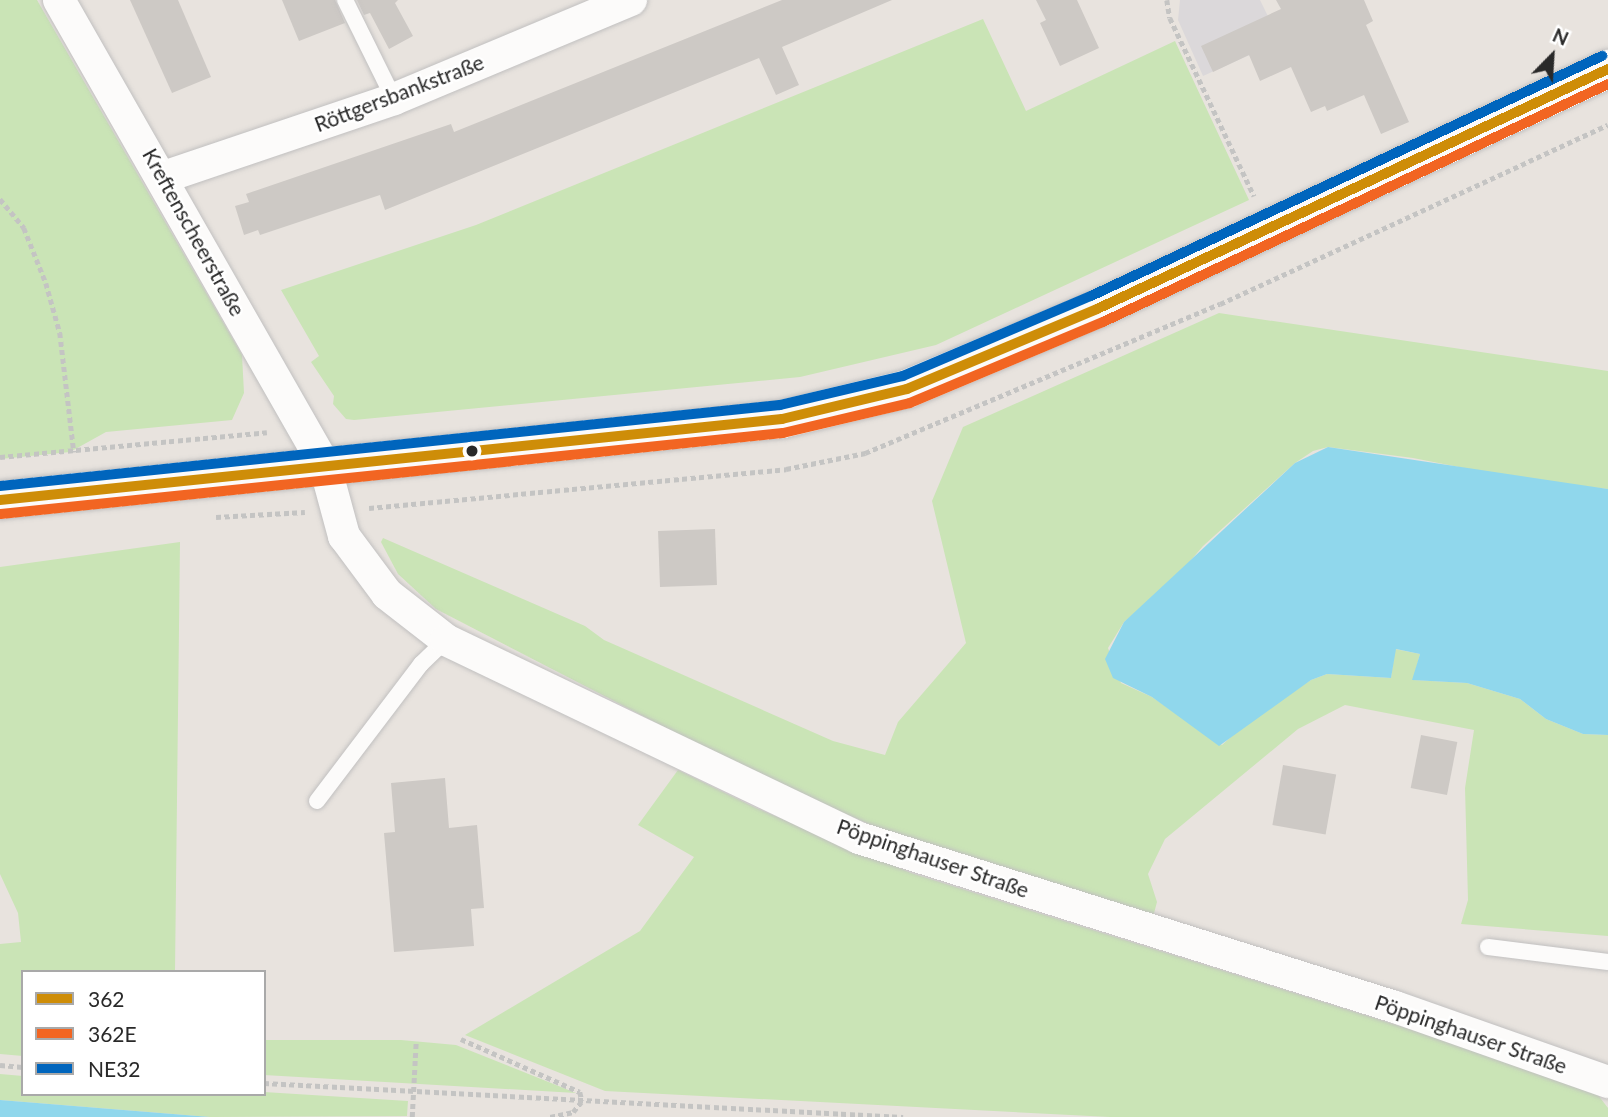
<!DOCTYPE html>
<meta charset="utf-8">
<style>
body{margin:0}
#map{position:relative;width:1608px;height:1117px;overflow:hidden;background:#e8e3de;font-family:Lato,sans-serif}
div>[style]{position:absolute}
.industrial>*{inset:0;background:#dbd8da}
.green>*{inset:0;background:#cae4b6}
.water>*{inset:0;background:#90d7ec}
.building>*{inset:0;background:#cdc9c5;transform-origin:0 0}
.path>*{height:4.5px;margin-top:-2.25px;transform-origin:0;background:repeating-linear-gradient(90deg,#c4c4c3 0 5px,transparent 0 8.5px)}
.roads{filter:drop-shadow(0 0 2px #c1c0c0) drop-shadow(0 0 2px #c1c0c0)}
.lane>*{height:16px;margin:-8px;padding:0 8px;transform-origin:8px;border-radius:8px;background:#fcfbfa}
.street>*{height:32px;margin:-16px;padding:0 16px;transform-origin:16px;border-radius:16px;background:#fcfbfa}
.secondary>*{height:38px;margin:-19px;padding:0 19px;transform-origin:19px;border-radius:19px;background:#fcfbfa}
.bus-1>*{height:10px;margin:-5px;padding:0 5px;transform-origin:5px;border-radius:5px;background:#ce8d08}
.bus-2>*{height:10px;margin:-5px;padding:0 5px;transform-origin:5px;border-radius:5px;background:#f26522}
.bus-3>*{height:10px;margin:-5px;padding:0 5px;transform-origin:5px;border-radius:5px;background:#0065bd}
.dots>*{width:19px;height:19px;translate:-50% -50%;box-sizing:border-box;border:4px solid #fff;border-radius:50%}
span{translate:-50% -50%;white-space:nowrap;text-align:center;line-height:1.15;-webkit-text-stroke:5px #fff;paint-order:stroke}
.street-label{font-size:21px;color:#292929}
.legend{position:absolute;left:21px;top:970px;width:245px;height:126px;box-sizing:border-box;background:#fff;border:2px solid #a9a9a9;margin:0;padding:9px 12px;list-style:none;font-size:21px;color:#292929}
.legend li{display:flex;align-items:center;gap:14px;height:35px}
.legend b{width:35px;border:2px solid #a9a9a9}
.north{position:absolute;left:1517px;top:21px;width:70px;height:70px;-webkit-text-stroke:5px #fff;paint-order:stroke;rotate:24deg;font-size:19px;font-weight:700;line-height:28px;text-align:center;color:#292929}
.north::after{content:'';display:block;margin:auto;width:24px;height:32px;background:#292929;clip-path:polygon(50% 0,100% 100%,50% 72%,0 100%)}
</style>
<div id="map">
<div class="industrial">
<div style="clip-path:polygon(1180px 0,1260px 0,1280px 41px,1203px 76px,1178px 20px)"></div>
</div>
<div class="green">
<div style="clip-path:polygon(0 0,37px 0,242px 355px,244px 393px,232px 420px,106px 432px,70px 452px,0 459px)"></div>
<div style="clip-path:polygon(983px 19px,1026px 111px,1175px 41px,1249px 200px,936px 345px,800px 377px,354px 420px,346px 419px,333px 404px,334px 396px,311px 362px,319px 356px,281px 290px,476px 225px)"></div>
<div style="clip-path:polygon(1219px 313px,1608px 371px,1608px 489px,1520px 479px,1413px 458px,1328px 447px,1313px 451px,1295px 463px,1203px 546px,1174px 580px,1124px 622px,1108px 648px,1121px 683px,1152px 697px,1222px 745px,1253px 717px,1311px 680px,1327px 674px,1391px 678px,1395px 649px,1420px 654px,1413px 680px,1467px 683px,1520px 699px,1546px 719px,1583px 734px,1608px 735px,1608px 936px,1461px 924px,1468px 900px,1465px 788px,1474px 730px,1345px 705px,1298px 729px,1165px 839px,1148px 874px,1157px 902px,1153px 917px,890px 833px,765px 779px,436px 609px,398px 574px,381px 542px,383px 538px,585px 626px,604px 640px,833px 741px,885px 755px,898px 722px,966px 643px,932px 501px,963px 427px)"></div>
<div style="clip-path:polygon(180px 542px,175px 972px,23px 972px,23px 1056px,0 1054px,0 944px,21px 942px,18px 913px,0 874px,0 567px)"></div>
<div style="clip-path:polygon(678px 770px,756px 808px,911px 873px,1591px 1086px,1608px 1108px,1608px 1117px,1110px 1117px,605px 1091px,465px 1035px,640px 931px,694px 857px,638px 825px)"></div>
<div style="clip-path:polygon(264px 1040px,401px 1040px,456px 1045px,576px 1093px,264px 1075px)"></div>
<div style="clip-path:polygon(0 1074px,23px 1076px,23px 1094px,264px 1092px,408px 1101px,407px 1116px,210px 1117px,0 1100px)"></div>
</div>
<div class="water">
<div style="clip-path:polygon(1328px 447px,1608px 489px,1608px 735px,1583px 734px,1546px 719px,1520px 699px,1467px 683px,1412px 680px,1420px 654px,1396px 649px,1391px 678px,1327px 674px,1311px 680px,1219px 746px,1152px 697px,1113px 678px,1105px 659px,1124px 622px,1295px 463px)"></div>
<div style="clip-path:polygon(0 1100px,210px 1117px,0 1117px)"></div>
</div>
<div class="building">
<div style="clip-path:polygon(130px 0,178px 0,211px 77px,172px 93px)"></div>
<div style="clip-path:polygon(282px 0,335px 0,345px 23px,299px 41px)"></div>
<div style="clip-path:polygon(357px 0,398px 0,395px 3px,413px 36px,389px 49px,370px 13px,364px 15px)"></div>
<div style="clip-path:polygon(782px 0,892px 0,782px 47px,799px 85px,776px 95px,759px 58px,385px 210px,380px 195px,260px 235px,258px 230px,244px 235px,235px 206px,249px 202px,246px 194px,451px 124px,454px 132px)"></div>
<div style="clip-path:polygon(1036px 0,1077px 0,1099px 48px,1060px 66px,1040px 23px,1046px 20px)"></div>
<div style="clip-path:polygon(1276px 0,1364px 0,1373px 21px,1366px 25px,1409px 122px,1381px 134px,1364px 95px,1327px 111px,1325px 106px,1311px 112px,1291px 67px,1260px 81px,1249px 55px,1213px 72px,1201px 46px,1281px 9px)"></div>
<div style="left:715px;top:529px;width:56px;height:57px;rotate:88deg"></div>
<div style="left:1421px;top:735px;width:37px;height:54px;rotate:11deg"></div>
<div style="left:1283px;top:765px;width:54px;height:61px;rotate:10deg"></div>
<div style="clip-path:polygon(445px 778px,449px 828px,477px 825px,484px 908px,471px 909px,474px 946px,394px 952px,384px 833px,395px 832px,391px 783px)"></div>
</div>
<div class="path">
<div style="left:1167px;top:0;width:18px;rotate:81deg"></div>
<div style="left:1170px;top:18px;width:197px;rotate:64.7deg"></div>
<div style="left:0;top:199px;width:38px;rotate:50deg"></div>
<div style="left:24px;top:228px;width:59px;rotate:68.2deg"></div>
<div style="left:46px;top:283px;width:52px;rotate:74.4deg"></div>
<div style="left:60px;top:333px;width:120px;rotate:83.3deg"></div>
<div style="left:0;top:457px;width:268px;rotate:-5.3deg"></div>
<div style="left:369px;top:508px;width:419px;rotate:-5.3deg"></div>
<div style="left:786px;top:469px;width:81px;rotate:-11.4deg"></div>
<div style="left:865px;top:453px;width:385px;rotate:-22.8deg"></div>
<div style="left:1220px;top:304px;width:427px;rotate:-24.8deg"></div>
<div style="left:216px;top:517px;width:89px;rotate:-3.2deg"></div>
<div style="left:461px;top:1039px;width:130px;rotate:24deg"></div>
<div style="left:580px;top:1092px;width:9px;rotate:77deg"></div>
<div style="left:0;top:1065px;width:23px;rotate:5deg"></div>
<div style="left:264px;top:1083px;width:640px;rotate:3.05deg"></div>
<div style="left:412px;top:1117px;width:76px;rotate:-87deg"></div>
<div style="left:550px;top:1117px;width:24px;rotate:-12deg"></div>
<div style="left:573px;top:1112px;width:13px;rotate:-51deg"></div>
</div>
<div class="roads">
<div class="lane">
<div style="left:345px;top:0;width:110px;rotate:63.7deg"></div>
<div style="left:317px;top:801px;width:172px;rotate:-52.8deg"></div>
<div style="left:421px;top:664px;width:35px;rotate:-44deg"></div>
<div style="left:1488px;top:947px;width:121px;rotate:7.1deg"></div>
</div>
<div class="street">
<div style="left:59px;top:0;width:537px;rotate:60.28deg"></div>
<div style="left:325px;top:466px;width:73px;rotate:74.8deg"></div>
<div style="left:344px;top:536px;width:72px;rotate:53.4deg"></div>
<div style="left:387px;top:594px;width:75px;rotate:37.9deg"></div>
<div style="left:446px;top:640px;width:458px;rotate:25.6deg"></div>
<div style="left:859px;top:838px;width:562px;rotate:17.5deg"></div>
<div style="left:1395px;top:1007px;width:226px;rotate:19.4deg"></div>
<div style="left:164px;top:177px;width:243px;rotate:-18.7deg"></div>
<div style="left:394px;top:99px;width:257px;rotate:-22.7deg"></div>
</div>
<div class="secondary">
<div style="left:0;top:500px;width:786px;rotate:-5.91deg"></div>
<div style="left:782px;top:419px;width:129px;rotate:-13.5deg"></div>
<div style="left:907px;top:389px;width:206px;rotate:-22.8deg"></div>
<div style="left:1097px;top:309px;width:565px;rotate:-25.16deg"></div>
</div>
</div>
<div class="bus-1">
<div style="left:0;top:500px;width:786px;rotate:-5.91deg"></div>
<div style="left:782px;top:419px;width:129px;rotate:-13.5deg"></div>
<div style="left:907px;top:389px;width:206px;rotate:-22.8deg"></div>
<div style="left:1097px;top:309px;width:565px;rotate:-25.16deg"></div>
</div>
<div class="bus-2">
<div style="left:1px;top:514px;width:786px;rotate:-5.91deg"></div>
<div style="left:783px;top:433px;width:130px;rotate:-13.3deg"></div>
<div style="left:910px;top:403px;width:209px;rotate:-22.8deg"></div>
<div style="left:1103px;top:322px;width:558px;rotate:-25.23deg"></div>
</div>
<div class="bus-3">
<div style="left:0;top:486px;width:784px;rotate:-5.93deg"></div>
<div style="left:780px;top:405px;width:126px;rotate:-13.3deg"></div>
<div style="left:903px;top:376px;width:204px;rotate:-23.1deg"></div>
<div style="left:1091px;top:296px;width:565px;rotate:-25.16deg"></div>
</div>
<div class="dots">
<div style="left:472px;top:451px;background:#292929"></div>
</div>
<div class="street-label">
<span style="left:399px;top:93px;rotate:-21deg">Röttgersbankstraße</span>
<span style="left:194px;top:232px;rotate:61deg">Kreftenscheerstraße</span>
<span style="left:933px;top:858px;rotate:19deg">Pöppinghauser Straße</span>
<span style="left:1471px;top:1034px;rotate:19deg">Pöppinghauser Straße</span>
</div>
<ul class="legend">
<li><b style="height:9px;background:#ce8d08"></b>362</li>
<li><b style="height:9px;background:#f26522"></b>362E</li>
<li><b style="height:9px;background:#0065bd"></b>NE32</li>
</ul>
<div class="north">N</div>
</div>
